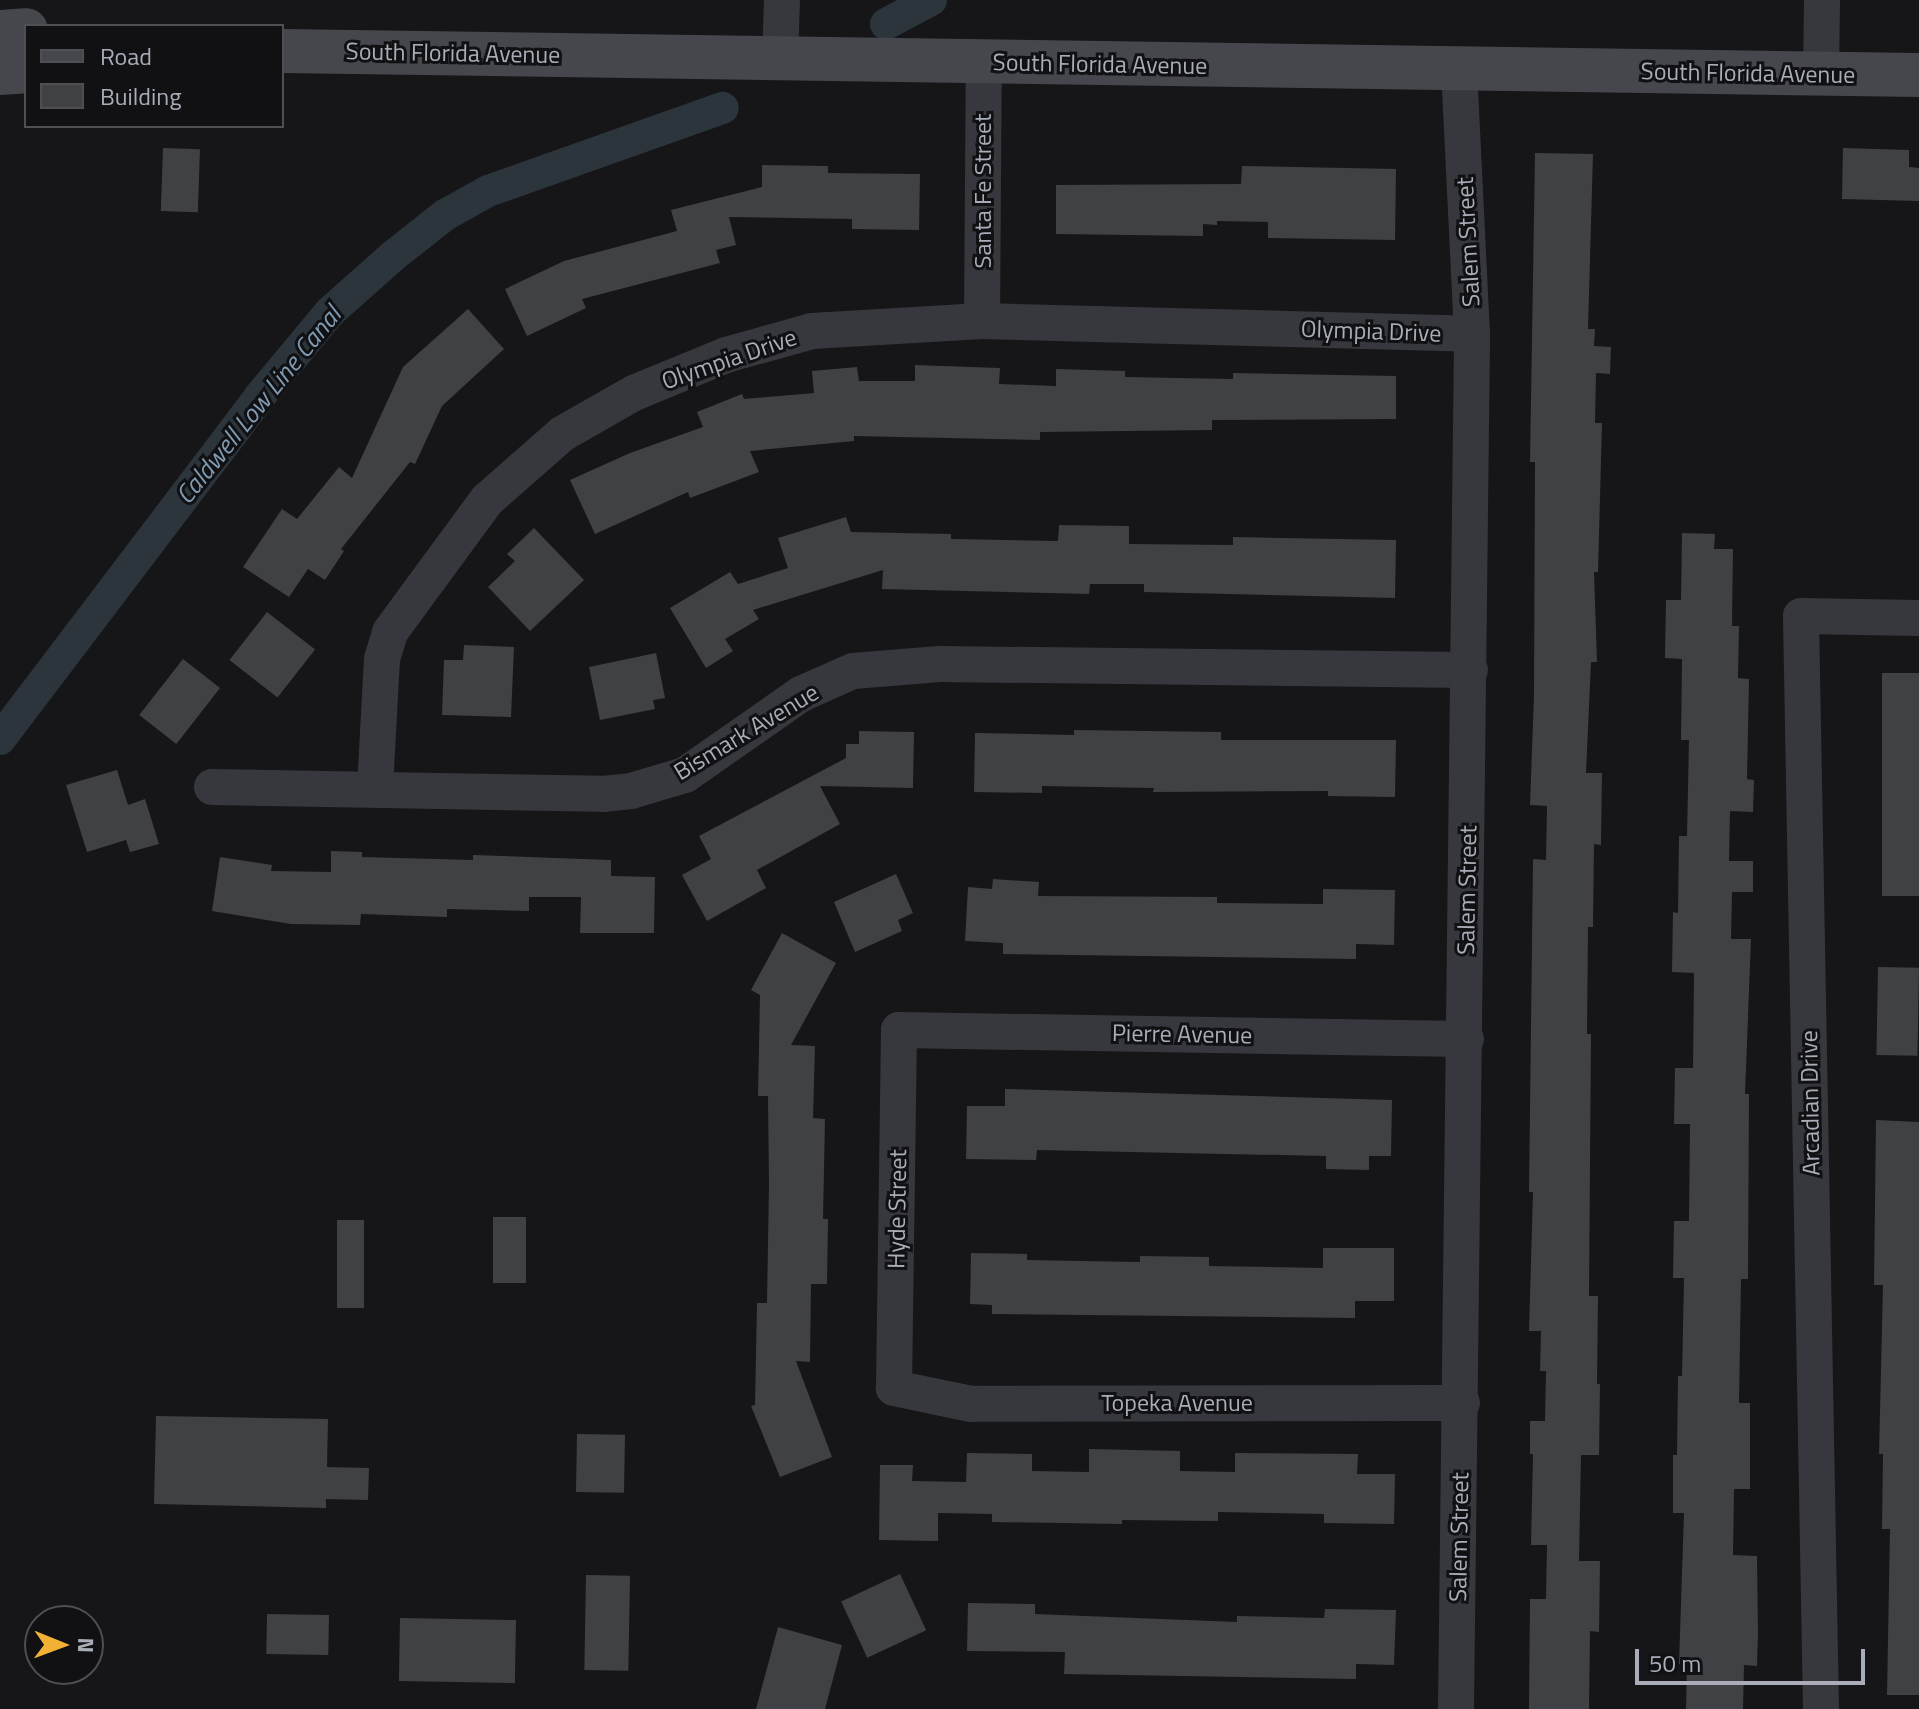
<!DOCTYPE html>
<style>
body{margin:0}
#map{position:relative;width:1919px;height:1709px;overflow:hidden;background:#161618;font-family:"Titillium Web",sans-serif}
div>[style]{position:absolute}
.canal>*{height:32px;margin:-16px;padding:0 16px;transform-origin:16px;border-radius:16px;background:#2c353c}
.building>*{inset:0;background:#404145;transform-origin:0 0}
.street>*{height:36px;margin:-18px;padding:0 18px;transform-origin:18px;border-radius:18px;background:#37383d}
.secondary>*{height:44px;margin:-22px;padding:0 22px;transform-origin:22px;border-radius:22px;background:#45474d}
span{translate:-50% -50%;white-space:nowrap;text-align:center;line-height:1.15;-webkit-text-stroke:6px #111113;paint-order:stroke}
.street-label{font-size:24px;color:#a8adb8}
.water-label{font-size:26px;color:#7f9bb3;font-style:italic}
.legend{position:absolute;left:24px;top:24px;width:260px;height:104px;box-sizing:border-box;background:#111113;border:2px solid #4d4f55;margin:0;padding:10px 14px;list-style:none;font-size:24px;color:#a8adb8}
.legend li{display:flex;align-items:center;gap:16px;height:40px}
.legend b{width:40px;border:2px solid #4d4f55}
.north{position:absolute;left:24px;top:1605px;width:80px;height:80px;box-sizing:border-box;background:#111113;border:2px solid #4d4f55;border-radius:50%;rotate:91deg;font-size:22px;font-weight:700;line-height:32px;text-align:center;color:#a8adb8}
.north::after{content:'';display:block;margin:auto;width:28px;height:36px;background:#f2b134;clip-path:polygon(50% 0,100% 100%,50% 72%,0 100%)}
.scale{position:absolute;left:1635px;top:1649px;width:230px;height:36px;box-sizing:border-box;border:4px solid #a8adb8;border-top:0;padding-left:10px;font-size:24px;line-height:28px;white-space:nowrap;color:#a8adb8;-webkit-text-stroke:6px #111113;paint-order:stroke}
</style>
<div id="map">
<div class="canal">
<div style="left:886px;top:24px;width:51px;rotate:-28.1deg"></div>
<div style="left:0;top:739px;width:430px;rotate:-52.8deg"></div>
<div style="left:260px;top:396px;width:109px;rotate:-50.2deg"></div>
<div style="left:330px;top:312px;width:84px;rotate:-41.6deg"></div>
<div style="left:393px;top:256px;width:66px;rotate:-38.3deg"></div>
<div style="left:445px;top:215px;width:49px;rotate:-29.2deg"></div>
<div style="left:488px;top:191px;width:249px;rotate:-19.5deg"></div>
</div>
<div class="building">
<div style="left:163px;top:148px;width:37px;height:63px;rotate:2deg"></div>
<div style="clip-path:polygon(1843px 148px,1909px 150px,1909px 167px,1919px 168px,1919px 201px,1842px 199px)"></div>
<div style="clip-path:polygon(1535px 153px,1593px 154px,1588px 329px,1595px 329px,1594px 346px,1611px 347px,1610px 374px,1596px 373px,1595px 423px,1602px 423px,1598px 572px,1594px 572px,1597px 662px,1591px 662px,1586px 773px,1602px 773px,1601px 845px,1594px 844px,1593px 927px,1588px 927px,1587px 1034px,1591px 1034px,1589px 1296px,1598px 1296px,1597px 1384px,1600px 1384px,1599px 1455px,1581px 1455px,1579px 1561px,1600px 1561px,1599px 1632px,1590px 1631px,1589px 1709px,1529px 1709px,1530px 1599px,1546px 1599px,1547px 1545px,1531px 1545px,1533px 1454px,1530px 1454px,1530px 1421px,1545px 1421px,1546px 1371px,1540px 1371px,1541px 1331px,1529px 1331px,1533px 1192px,1529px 1192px,1533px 859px,1546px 860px,1547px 806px,1530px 805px,1534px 695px,1535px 462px,1530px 462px)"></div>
<div style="clip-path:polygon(762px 165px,828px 166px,828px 173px,920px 174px,919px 230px,852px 229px,852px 219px,729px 217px,736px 245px,716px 250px,720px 263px,582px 299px,586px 308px,527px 336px,505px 289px,564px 261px,677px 231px,671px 210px,762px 187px)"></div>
<div style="clip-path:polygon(1242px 166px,1396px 169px,1395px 240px,1268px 238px,1268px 222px,1217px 221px,1217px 225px,1203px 224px,1203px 236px,1056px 234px,1056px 185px,1241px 184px)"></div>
<div style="clip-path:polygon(468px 309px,504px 349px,442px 406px,415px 464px,410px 462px,341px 549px,344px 551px,325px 580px,308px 569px,289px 597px,243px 567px,282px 509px,297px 519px,339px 467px,352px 478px,403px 367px)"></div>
<div style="clip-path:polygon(915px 365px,1000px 368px,999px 384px,1056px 386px,1056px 369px,1125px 371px,1125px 377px,1233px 379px,1233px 373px,1396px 376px,1396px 419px,1212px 420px,1212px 430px,1040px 432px,1040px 440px,854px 436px,854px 441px,750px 451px,759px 472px,690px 498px,688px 492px,595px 534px,570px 480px,630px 453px,703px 427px,697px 412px,742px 394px,744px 399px,814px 393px,812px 371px,857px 367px,859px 381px,915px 381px)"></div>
<div style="clip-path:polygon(846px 517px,851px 532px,951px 534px,951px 539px,1058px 541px,1059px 525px,1129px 526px,1129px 544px,1233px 545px,1233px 537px,1396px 540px,1395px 598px,1144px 592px,1144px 584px,1090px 584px,1089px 594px,882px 589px,883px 570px,753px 610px,759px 619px,725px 639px,733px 651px,706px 668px,670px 608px,730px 572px,738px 584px,788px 568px,778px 538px)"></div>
<div style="clip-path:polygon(534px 528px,584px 580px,530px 631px,488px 587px,515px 561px,507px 554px)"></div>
<div style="clip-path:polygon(1682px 533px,1715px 534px,1714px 549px,1733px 549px,1732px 626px,1739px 626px,1738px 678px,1749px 679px,1747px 779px,1754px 780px,1753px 812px,1730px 811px,1729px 861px,1753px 861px,1753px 892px,1732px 892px,1731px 939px,1751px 939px,1745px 1094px,1749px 1094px,1748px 1279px,1741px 1279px,1739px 1403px,1750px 1403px,1750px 1489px,1734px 1489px,1733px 1555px,1757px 1556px,1758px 1634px,1757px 1666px,1744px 1665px,1743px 1709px,1686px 1709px,1687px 1664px,1679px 1664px,1684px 1513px,1673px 1513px,1673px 1455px,1677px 1455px,1678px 1376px,1682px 1376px,1684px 1278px,1673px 1278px,1674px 1221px,1689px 1221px,1690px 1124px,1674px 1124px,1675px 1068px,1693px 1068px,1694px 973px,1672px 972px,1673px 912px,1678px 913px,1679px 836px,1687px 836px,1689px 740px,1681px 740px,1682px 659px,1665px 658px,1666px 600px,1681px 600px)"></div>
<div style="left:267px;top:612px;width:61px;height:61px;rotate:38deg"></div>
<div style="clip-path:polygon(464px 645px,514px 647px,511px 717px,442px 715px,444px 660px,463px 660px)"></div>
<div style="clip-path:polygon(656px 653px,665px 698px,653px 700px,655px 709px,600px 720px,589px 667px)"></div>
<div style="left:183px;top:659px;width:47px;height:71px;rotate:38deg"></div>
<div style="left:1882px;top:673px;width:37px;height:223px"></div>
<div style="clip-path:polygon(1074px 730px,1221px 732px,1221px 740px,1396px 740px,1395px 797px,1328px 796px,1328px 791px,1153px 792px,1154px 788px,1042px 786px,1042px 793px,974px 792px,975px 733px,1074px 735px)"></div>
<div style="clip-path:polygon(859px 731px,914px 732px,913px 788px,820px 786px,840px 824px,757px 870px,766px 888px,707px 921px,682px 875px,711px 859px,699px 836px,846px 758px,846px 744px,859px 744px)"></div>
<div style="clip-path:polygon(117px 770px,128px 805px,145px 799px,159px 844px,130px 852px,126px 840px,87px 852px,66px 785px)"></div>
<div style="clip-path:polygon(331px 851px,362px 852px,362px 857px,473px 860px,473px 855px,611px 860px,611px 876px,655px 877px,654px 933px,580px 933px,581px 897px,529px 897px,529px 911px,447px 909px,447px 917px,361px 914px,360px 925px,291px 924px,212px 911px,220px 857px,272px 865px,271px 871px,331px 872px)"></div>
<div style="clip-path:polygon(896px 874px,913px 913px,898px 920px,902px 931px,855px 952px,834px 902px)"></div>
<div style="clip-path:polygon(993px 879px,1039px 882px,1038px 896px,1217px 897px,1217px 903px,1323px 904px,1323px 889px,1395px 890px,1394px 945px,1356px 944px,1356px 959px,1003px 954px,1003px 943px,965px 941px,968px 887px,992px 889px)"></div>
<div style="clip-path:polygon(782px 933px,836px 963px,791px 1045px,815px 1046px,813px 1118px,825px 1119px,823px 1219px,828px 1219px,827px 1284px,811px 1284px,810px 1362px,796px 1361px,832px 1457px,780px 1477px,751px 1406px,755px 1405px,757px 1303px,767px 1303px,769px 1184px,768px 1096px,758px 1096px,760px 995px,751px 990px)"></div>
<div style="left:1878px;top:967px;width:41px;height:88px;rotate:1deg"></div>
<div style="clip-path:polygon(1005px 1089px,1392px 1100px,1391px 1156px,1369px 1156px,1369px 1170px,1326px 1169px,1326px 1156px,1037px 1150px,1036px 1160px,966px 1159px,967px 1106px,1005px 1106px)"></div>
<div style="clip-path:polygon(1876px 1120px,1919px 1122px,1919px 1695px,1887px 1695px,1890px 1529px,1882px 1529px,1883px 1454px,1879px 1454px,1883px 1285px,1874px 1285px)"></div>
<div style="left:493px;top:1217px;width:33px;height:66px"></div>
<div style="left:337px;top:1220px;width:27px;height:88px"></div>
<div style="clip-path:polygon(1323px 1248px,1394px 1248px,1394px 1301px,1355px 1301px,1355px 1318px,992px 1314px,992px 1305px,970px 1304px,971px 1253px,1027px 1254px,1027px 1260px,1140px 1262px,1140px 1256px,1209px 1257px,1209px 1266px,1323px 1268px)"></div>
<div style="clip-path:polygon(156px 1416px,328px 1419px,327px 1467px,369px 1468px,368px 1500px,326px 1499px,326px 1508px,154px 1504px)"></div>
<div style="left:577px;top:1434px;width:48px;height:58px;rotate:1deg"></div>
<div style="clip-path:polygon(1089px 1449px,1180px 1451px,1180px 1471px,1235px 1472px,1235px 1453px,1358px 1454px,1357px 1474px,1395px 1474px,1394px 1524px,1324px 1523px,1324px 1514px,1218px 1512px,1218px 1521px,1122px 1520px,1122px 1524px,992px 1522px,992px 1514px,938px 1513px,938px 1541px,879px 1540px,880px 1465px,913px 1465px,912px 1481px,966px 1482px,967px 1453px,1032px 1454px,1032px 1471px,1089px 1472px)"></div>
<div style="left:900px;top:1574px;width:62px;height:65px;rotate:65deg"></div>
<div style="left:586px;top:1575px;width:44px;height:95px;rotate:1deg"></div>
<div style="clip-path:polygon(968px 1603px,1035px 1604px,1035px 1614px,1237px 1622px,1237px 1616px,1324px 1618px,1325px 1609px,1396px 1610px,1394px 1665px,1356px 1664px,1356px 1679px,1064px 1674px,1065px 1652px,967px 1651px)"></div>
<div style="left:267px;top:1614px;width:62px;height:40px;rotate:1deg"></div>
<div style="left:400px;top:1618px;width:116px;height:63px;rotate:1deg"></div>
<div style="clip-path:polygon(778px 1627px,842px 1645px,825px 1709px,756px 1709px)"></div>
</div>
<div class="street">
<div style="left:780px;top:60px;width:60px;rotate:-88.1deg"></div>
<div style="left:1821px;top:74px;width:74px;rotate:-89.2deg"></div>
<div style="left:982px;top:321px;width:259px;rotate:-89.6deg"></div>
<div style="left:212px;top:787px;width:391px;rotate:1deg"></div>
<div style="left:603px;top:794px;width:28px;rotate:-6deg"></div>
<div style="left:631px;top:791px;width:56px;rotate:-16.5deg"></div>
<div style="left:685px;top:775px;width:141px;rotate:-34.9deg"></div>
<div style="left:801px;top:694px;width:57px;rotate:-23.9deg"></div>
<div style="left:853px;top:671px;width:87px;rotate:-4.6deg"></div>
<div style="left:940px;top:664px;width:530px;rotate:0.65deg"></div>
<div style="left:375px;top:788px;width:129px;rotate:-86.9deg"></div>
<div style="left:382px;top:659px;width:28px;rotate:-73deg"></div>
<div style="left:390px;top:632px;width:164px;rotate:-53.7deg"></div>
<div style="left:487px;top:500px;width:100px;rotate:-41.3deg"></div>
<div style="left:562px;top:434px;width:83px;rotate:-29.7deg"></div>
<div style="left:634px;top:393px;width:100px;rotate:-22.4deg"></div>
<div style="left:726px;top:355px;width:89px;rotate:-15.6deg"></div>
<div style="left:812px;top:331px;width:170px;rotate:-3.4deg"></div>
<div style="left:982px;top:321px;width:490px;rotate:1.5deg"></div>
<div style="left:1462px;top:1403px;width:491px;rotate:179.9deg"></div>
<div style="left:971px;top:1404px;width:79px;rotate:-168.3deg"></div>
<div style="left:894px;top:1388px;width:358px;rotate:-89.2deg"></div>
<div style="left:899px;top:1030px;width:567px;rotate:0.91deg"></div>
<div style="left:1456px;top:1709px;width:1375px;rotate:-89.33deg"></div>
<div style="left:1472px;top:334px;width:264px;rotate:-92.8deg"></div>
<div style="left:1821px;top:1709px;width:1093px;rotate:-91.05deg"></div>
<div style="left:1801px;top:616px;width:118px;rotate:1deg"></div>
</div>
<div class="secondary">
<div style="left:0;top:32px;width:26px;rotate:-4deg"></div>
<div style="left:282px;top:51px;width:1637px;rotate:0.84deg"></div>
<div style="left:0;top:73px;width:26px;rotate:-4deg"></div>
</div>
<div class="street-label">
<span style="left:453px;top:53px;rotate:1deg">South Florida Avenue</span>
<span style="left:1100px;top:64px;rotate:1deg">South Florida Avenue</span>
<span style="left:1748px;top:73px;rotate:1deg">South Florida Avenue</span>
<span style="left:983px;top:191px;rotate:-90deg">Santa Fe Street</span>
<span style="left:1468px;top:242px;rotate:-93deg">Salem Street</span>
<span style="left:1371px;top:331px;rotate:2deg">Olympia Drive</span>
<span style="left:729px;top:359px;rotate:-19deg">Olympia Drive</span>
<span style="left:746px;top:732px;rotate:-31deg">Bismark Avenue</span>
<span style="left:1467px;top:890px;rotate:-89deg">Salem Street</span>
<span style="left:1182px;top:1034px;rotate:1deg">Pierre Avenue</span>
<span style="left:1810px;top:1103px;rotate:-91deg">Arcadian Drive</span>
<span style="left:897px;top:1209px;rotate:-89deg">Hyde Street</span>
<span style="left:1177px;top:1403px">Topeka Avenue</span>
<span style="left:1459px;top:1537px;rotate:-89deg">Salem Street</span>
</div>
<div class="water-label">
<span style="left:258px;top:405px;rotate:-51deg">Caldwell Low Line Canal</span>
</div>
<ul class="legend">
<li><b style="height:10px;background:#45474d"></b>Road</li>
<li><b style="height:22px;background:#404145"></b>Building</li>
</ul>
<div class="north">N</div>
<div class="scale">50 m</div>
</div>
